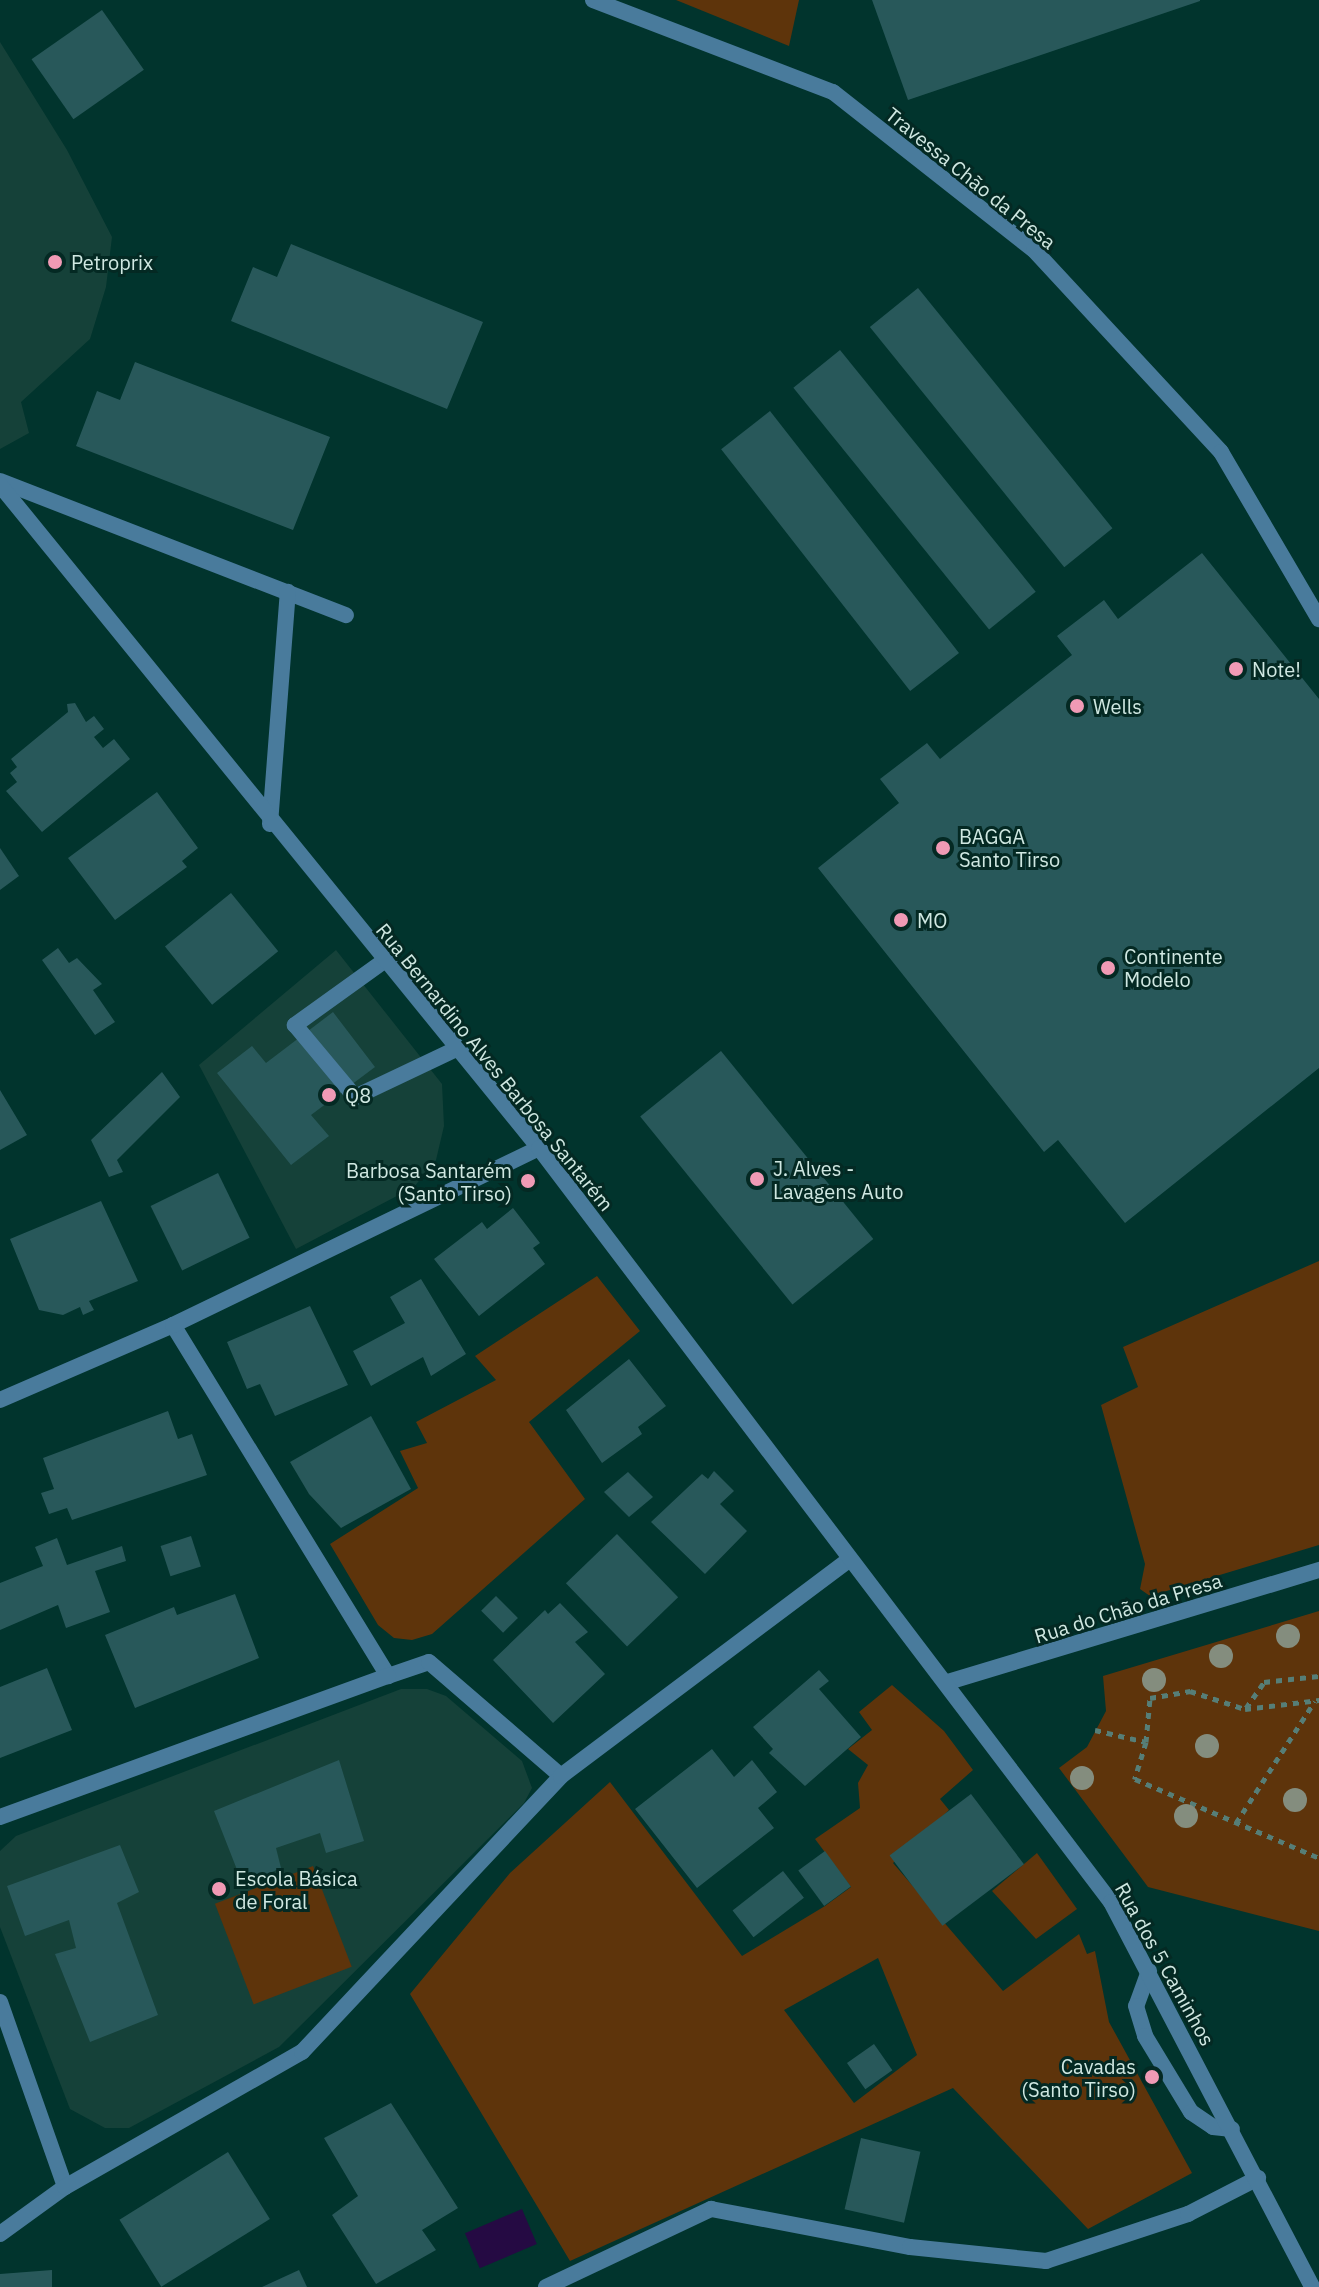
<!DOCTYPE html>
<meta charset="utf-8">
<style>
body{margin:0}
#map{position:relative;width:1319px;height:2287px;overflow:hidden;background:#01342d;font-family:"IBM Plex Sans",sans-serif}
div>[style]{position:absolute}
.built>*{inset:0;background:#154139}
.green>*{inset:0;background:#5e340b;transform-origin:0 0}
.water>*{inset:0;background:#250a43;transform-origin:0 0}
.building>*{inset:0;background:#28585a;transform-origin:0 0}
.path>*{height:5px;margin-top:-2.5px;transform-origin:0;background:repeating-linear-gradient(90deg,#567e77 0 6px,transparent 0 12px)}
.service>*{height:16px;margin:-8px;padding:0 8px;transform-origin:8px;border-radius:8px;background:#497b9c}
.minor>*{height:16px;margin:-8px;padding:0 8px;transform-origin:8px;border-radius:8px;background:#497b9c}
.tertiary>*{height:16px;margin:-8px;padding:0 8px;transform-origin:8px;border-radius:8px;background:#497b9c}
.trees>*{width:24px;height:24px;margin:-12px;border-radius:50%;background:#848d7e}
.dots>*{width:22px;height:22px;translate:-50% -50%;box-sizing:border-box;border:4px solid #042923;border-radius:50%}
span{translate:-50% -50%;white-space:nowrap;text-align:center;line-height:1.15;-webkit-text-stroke:6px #042923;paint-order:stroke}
.street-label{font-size:20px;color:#d0e8e2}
.poi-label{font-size:20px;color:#d0e8e2}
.left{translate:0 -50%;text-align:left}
.right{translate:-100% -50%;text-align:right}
</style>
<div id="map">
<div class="built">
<div style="clip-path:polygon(0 42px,67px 150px,112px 237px,106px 287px,90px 339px,21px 402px,29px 433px,0 449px)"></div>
<div style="clip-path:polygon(336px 950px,442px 1084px,444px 1126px,436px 1160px,414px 1187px,296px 1249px,199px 1065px)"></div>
<div style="clip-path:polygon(401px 1689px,427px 1689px,446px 1696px,522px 1761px,532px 1788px,524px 1803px,279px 2047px,129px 2128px,105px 2128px,70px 2109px,0 1927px,0 1851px,16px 1836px)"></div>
</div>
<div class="green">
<div style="clip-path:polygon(676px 0,799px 0,789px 46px)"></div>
<div style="clip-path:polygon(1319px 1261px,1319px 1545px,1150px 1596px,1140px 1589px,1145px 1564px,1101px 1405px,1138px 1387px,1123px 1347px)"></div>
<div style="clip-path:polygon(597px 1276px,640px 1331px,529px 1422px,585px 1499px,432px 1634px,412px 1640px,394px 1638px,378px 1625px,330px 1544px,418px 1488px,400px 1451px,427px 1443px,416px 1422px,496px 1380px,475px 1356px)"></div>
<div style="clip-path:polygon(1319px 1611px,1319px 1931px,1148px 1887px,1059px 1768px,1087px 1747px,1106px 1711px,1103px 1676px)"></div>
<div style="clip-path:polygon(evenodd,892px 1685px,944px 1731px,973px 1770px,940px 1799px,949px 1810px,893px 1863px,1003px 1991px,1079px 1934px,1087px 1954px,1095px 1951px,1109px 2022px,1192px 2173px,1088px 2229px,953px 2088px,570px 2261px,410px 1994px,510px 1873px,610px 1782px,742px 1956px,825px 1906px,851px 1887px,815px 1839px,860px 1808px,858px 1783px,868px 1765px,848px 1749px,872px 1730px,859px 1712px,892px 1685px,878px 1958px,917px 2055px,854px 2103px,784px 2010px,878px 1958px)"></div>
<div style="clip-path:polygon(1037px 1853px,1077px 1909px,1036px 1939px,992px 1891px)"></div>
<div style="left:313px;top:1866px;width:108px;height:105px;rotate:69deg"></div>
</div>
<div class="water">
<div style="left:522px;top:2209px;width:38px;height:62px;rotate:67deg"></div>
</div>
<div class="building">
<div style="clip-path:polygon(872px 0,1200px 0,1200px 1px,908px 100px)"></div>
<div style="left:102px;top:10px;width:73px;height:86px;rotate:55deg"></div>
<div style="clip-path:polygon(291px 244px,483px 322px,447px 409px,231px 321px,253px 267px,277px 277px)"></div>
<div style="left:918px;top:288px;width:309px;height:62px;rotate:51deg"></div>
<div style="left:840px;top:350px;width:311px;height:60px;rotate:51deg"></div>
<div style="clip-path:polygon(135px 362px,330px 437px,293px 530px,76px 446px,97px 391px,120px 400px)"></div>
<div style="left:770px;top:411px;width:307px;height:62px;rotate:52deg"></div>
<div style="clip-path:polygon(1202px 553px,1319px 699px,1319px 1068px,1125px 1223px,1058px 1140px,1044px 1152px,818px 868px,899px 803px,880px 779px,927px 743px,940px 759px,1072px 655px,1057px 636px,1104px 600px,1118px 619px)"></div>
<div style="clip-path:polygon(75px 703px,86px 722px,94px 716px,104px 729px,94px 737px,103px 748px,114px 739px,130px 759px,42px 832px,6px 791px,17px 782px,10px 773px,17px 767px,11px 759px,68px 712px,67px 704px)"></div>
<div style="clip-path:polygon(157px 792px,198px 848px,182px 861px,187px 867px,115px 920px,68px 858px)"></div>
<div style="clip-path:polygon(0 848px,19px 876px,0 890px)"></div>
<div style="left:231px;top:893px;width:75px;height:85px;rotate:51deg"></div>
<div style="clip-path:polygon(58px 948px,69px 963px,77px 958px,102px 984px,93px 990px,115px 1022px,95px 1035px,42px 960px)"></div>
<div style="clip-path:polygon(333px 1012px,375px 1067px,311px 1115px,329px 1136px,291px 1165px,217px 1073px,252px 1046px,266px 1063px)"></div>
<div style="left:721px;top:1051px;width:242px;height:104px;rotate:51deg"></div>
<div style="clip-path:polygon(162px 1072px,180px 1097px,117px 1160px,123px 1172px,109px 1177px,91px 1140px)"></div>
<div style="clip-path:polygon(0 1090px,27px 1135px,0 1150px)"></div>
<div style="left:218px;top:1173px;width:72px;height:75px;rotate:64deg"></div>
<div style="clip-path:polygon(101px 1201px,138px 1281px,89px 1301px,94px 1310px,83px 1315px,80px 1307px,63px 1315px,39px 1310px,10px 1239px)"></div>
<div style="clip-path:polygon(513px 1208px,540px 1243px,533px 1248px,545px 1264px,479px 1316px,434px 1259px,482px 1222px,487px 1229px)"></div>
<div style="clip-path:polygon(421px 1279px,466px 1354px,431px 1376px,423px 1357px,371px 1386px,353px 1351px,405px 1323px,390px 1297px)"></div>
<div style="clip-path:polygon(310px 1306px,348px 1385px,275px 1416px,260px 1384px,247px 1389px,227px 1342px)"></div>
<div style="clip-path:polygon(629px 1359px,666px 1406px,638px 1427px,642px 1434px,602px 1463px,566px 1410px)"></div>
<div style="clip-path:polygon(168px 1411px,178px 1439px,192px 1434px,207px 1475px,72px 1520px,67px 1508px,49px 1514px,41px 1493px,54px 1489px,43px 1458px)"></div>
<div style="clip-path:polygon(371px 1416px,411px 1489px,341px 1528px,309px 1494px,290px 1462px)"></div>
<div style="clip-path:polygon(714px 1471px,734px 1491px,720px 1504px,747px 1531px,705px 1574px,651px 1522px,702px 1474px,708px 1479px)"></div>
<div style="clip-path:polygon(628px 1472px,653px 1497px,629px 1517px,604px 1492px)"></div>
<div style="left:617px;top:1534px;width:88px;height:71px;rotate:46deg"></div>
<div style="left:191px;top:1536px;width:32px;height:32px;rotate:72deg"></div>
<div style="clip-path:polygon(57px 1538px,67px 1565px,122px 1546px,126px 1561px,95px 1571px,110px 1612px,66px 1628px,58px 1605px,0 1630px,0 1583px,43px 1566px,35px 1547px)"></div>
<div style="clip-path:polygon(235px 1594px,259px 1658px,135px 1708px,105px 1635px,174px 1607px,177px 1615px)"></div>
<div style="left:496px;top:1596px;width:31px;height:21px;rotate:45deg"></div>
<div style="clip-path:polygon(560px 1603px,588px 1632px,575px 1642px,605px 1674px,553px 1723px,493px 1660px,545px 1610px,548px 1614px)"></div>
<div style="clip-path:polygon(47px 1668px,72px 1730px,0 1758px,0 1687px)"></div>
<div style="clip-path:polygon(819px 1670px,829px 1681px,819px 1689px,861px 1737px,805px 1786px,769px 1753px,773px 1749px,753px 1727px)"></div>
<div style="clip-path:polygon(712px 1749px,734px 1777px,752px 1760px,777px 1792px,758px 1808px,774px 1828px,697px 1888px,635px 1809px)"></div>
<div style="clip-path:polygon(339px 1760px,364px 1841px,326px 1853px,320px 1833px,276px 1848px,281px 1868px,243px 1885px,214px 1811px)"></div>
<div style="left:971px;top:1794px;width:88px;height:102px;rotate:53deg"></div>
<div style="clip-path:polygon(120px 1845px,139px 1892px,117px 1903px,158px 2015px,90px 2042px,55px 1954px,76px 1948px,69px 1920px,25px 1936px,7px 1886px)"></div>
<div style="left:825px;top:1851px;width:44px;height:33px;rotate:54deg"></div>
<div style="left:783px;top:1871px;width:34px;height:64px;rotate:52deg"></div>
<div style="left:874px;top:2044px;width:32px;height:33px;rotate:55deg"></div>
<div style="clip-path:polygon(391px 2103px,458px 2208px,422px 2230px,436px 2250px,376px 2284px,332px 2215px,358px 2196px,324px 2138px)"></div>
<div style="left:861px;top:2138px;width:61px;height:73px;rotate:13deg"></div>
<div style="left:228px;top:2152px;width:79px;height:128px;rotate:58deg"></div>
<div style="clip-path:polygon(52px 2270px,52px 2287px,0 2287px,0 2274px)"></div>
<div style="clip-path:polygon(299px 2270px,307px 2287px,262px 2287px)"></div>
</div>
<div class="path">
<div style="left:1246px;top:1708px;width:32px;rotate:-55deg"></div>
<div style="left:1264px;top:1682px;width:55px;rotate:-6.2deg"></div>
<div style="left:1095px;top:1730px;width:52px;rotate:13.2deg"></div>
<div style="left:1146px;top:1742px;width:44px;rotate:-84.8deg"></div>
<div style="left:1150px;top:1698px;width:41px;rotate:-9.9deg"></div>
<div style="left:1190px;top:1691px;width:58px;rotate:18.1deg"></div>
<div style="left:1245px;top:1709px;width:75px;rotate:-6.9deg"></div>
<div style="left:1146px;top:1742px;width:39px;rotate:107deg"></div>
<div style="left:1135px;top:1779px;width:200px;rotate:23.2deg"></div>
<div style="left:1236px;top:1823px;width:145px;rotate:-57.1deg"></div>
</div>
<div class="service">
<div style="left:384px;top:961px;width:110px;rotate:144.3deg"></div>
<div style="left:295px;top:1025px;width:94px;rotate:50.2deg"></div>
<div style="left:355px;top:1097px;width:112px;rotate:-25.4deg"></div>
<div style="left:1149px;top:1971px;width:37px;rotate:110deg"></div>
<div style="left:1136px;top:2006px;width:31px;rotate:73deg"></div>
<div style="left:1145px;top:2036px;width:89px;rotate:58.8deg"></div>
<div style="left:1191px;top:2112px;width:27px;rotate:34deg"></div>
<div style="left:1213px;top:2127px;width:19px;rotate:6deg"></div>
</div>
<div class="minor">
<div style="left:593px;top:0;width:257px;rotate:21deg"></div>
<div style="left:833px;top:92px;width:256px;rotate:38.2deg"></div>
<div style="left:1034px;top:250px;width:275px;rotate:47.2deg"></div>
<div style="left:1221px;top:452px;width:194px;rotate:59.6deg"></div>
<div style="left:0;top:481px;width:371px;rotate:21.2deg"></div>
<div style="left:270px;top:824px;width:233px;rotate:-85.6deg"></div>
<div style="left:173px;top:1325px;width:412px;rotate:58.5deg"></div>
<div style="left:388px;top:1676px;width:43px;rotate:-18.9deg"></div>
<div style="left:429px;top:1662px;width:174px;rotate:40.8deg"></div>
<div style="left:0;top:1400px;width:189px;rotate:-23.4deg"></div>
<div style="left:173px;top:1325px;width:407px;rotate:-25.8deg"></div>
<div style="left:948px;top:1682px;width:388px;rotate:-16.8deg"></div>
<div style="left:0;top:1817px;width:413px;rotate:-20deg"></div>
<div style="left:0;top:2002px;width:196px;rotate:70.6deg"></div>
<div style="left:0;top:2234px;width:80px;rotate:-35.9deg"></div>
<div style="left:65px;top:2187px;width:273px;rotate:-29.7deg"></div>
<div style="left:302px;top:2052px;width:378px;rotate:-46.8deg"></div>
<div style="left:561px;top:1776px;width:361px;rotate:-36.9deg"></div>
<div style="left:546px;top:2287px;width:183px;rotate:-25.3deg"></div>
<div style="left:711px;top:2209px;width:203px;rotate:10.8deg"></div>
<div style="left:910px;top:2247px;width:137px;rotate:5.9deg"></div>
<div style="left:1046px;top:2261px;width:150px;rotate:-18.3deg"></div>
<div style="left:1188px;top:2214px;width:79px;rotate:-27.2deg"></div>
</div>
<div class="tertiary">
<div style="left:0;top:485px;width:854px;rotate:50.89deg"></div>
<div style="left:539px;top:1148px;width:946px;rotate:52.82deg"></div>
<div style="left:1111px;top:1902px;width:434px;rotate:62.4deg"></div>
</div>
<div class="trees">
<div style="left:1288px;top:1636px"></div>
<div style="left:1221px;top:1656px"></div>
<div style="left:1154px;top:1680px"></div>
<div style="left:1207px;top:1746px"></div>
<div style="left:1082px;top:1778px"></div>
<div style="left:1295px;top:1800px"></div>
<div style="left:1186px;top:1816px"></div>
</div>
<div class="dots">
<div style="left:55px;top:262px;background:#f09ab5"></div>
<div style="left:1236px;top:669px;background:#f09ab5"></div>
<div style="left:1077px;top:706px;background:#f09ab5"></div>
<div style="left:943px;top:848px;background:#f09ab5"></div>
<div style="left:901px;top:920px;background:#f09ab5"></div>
<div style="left:1108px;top:968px;background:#f09ab5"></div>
<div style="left:329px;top:1095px;background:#f09ab5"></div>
<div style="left:757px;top:1179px;background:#f09ab5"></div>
<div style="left:528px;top:1181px;background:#f09ab5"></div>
<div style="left:219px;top:1889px;background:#f09ab5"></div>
<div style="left:1152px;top:2077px;background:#f09ab5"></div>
</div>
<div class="street-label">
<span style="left:971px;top:178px;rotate:39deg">Travessa Chão da Presa</span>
<span style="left:495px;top:1067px;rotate:51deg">Rua Bernardino Alves Barbosa Santarém</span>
<span style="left:1128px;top:1608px;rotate:-17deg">Rua do Chão da Presa</span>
<span style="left:1165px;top:1964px;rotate:61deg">Rua dos 5 Caminhos</span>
</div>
<div class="poi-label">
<span class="left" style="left:71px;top:262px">Petroprix</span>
<span class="left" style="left:1252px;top:669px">Note!</span>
<span class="left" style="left:1093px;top:706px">Wells</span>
<span class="left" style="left:959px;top:848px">BAGGA<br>Santo Tirso</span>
<span class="left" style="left:917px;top:920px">MO</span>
<span class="left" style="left:1124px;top:968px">Continente<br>Modelo</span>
<span class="left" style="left:345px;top:1095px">Q8</span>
<span class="left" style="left:773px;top:1180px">J. Alves -<br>Lavagens Auto</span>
<span class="right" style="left:512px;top:1182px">Barbosa Santarém<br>(Santo Tirso)</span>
<span class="left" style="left:235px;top:1890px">Escola Básica<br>de Foral</span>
<span class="right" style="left:1136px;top:2078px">Cavadas<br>(Santo Tirso)</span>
</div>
</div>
